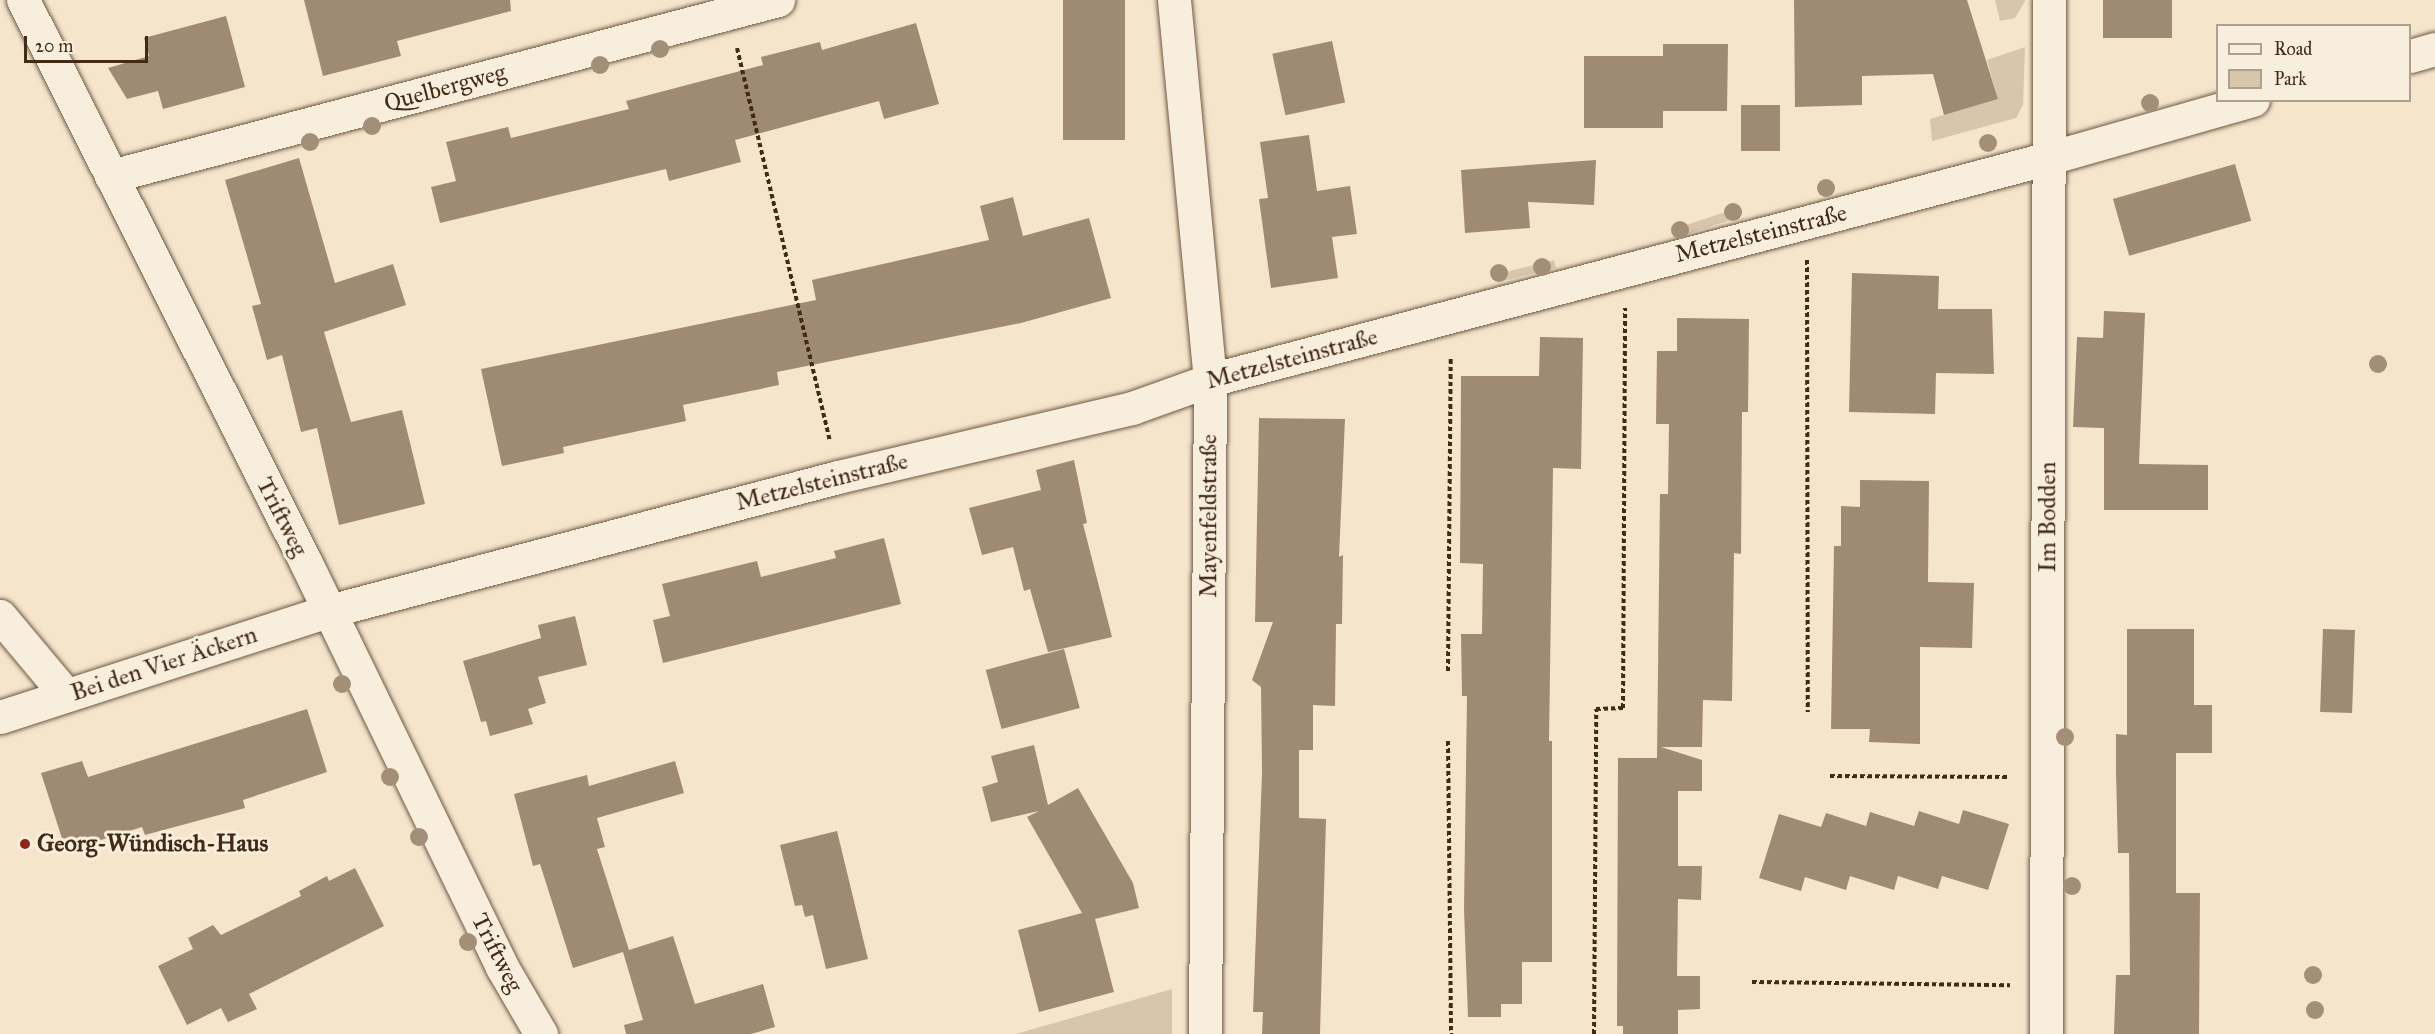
<!DOCTYPE html>
<meta charset="utf-8">
<style>
body{margin:0}
#map{position:relative;width:2435px;height:1034px;overflow:hidden;background:#f5e5cb;font-family:"IM FELL Great Primer",serif}
div>[style]{position:absolute}
.green>*{inset:0;background:#d7c5ac;transform-origin:0 0}
.building>*{inset:0;background:#9f8b74;transform-origin:0 0}
.path>*{height:4px;margin-top:-2px;transform-origin:0;background:repeating-linear-gradient(90deg,#422a15 0 4.5px,transparent 0 7.5px)}
.roads{filter:drop-shadow(0 0 2px #6f5942) drop-shadow(0 0 2px #6f5942)}
.street>*{height:33px;margin:-16.5px;padding:0 16.5px;transform-origin:16.5px;border-radius:16.5px;background:#f8eedd}
.trees>*{width:18px;height:18px;margin:-9px;border-radius:50%;background:#a38f77}
.dots>*{width:16px;height:16px;translate:-50% -50%;box-sizing:border-box;border:3px solid #f8eedd;border-radius:50%}
span{translate:-50% -50%;white-space:nowrap;text-align:center;line-height:1.15;-webkit-text-stroke:6px #f8eedd;paint-order:stroke}
.street-label{font-size:24px;color:#422a15}
.poi-label{font-size:24px;color:#422a15;font-weight:700}
.left{translate:0 -50%;text-align:left}
.legend{position:absolute;left:2216px;top:24px;width:195px;height:78px;box-sizing:border-box;background:#f8eedd;border:2px solid #afa08d;margin:0;padding:8px 10px;list-style:none;font-size:18px;color:#422a15}
.legend li{display:flex;align-items:center;gap:12px;height:30px}
.legend b{width:30px;border:2px solid #afa08d}
.scale{position:absolute;left:24px;top:36px;width:124px;height:27px;box-sizing:border-box;border:3px solid #422a15;border-top:0;padding-left:8px;font-size:18px;line-height:21px;white-space:nowrap;color:#422a15;-webkit-text-stroke:4px #f8eedd;paint-order:stroke}
</style>
<div id="map">
<div class="green">
<div style="clip-path:polygon(1995px 0,2025px 0,2025px 1px,2015px 18px,2000px 21px)"></div>
<div style="clip-path:polygon(2025px 47px,2023px 105px,2016px 118px,1932px 141px,1930px 119px,1998px 99px,1987px 60px)"></div>
<div style="left:1732px;top:210px;width:9px;height:58px;rotate:72deg"></div>
<div style="left:1554px;top:260px;width:8px;height:59px;rotate:76deg"></div>
<div style="clip-path:polygon(1172px 989px,1172px 1034px,1016px 1034px)"></div>
</div>
<div class="building">
<div style="clip-path:polygon(304px 0,510px 0,511px 11px,397px 41px,401px 56px,323px 76px)"></div>
<div style="left:1063px;top:0;width:62px;height:140px"></div>
<div style="clip-path:polygon(1794px 0,1967px 0,1998px 99px,1944px 115px,1933px 74px,1862px 76px,1862px 105px,1795px 107px)"></div>
<div style="left:2103px;top:0;width:69px;height:38px"></div>
<div style="clip-path:polygon(226px 16px,245px 87px,163px 109px,158px 91px,127px 99px,108px 68px,149px 56px,144px 38px)"></div>
<div style="clip-path:polygon(916px 23px,939px 104px,884px 119px,879px 101px,735px 140px,741px 162px,669px 181px,666px 169px,440px 223px,431px 187px,456px 181px,446px 142px,508px 127px,511px 138px,629px 109px,626px 101px,763px 65px,761px 57px,820px 42px,822px 50px)"></div>
<div style="left:1332px;top:41px;width:63px;height:61px;rotate:78deg"></div>
<div style="clip-path:polygon(1663px 44px,1728px 44px,1727px 111px,1663px 111px,1663px 128px,1584px 128px,1584px 56px,1663px 56px)"></div>
<div style="left:1741px;top:105px;width:39px;height:46px"></div>
<div style="clip-path:polygon(1309px 135px,1317px 191px,1350px 186px,1357px 234px,1332px 237px,1338px 278px,1271px 288px,1259px 199px,1268px 198px,1260px 142px)"></div>
<div style="clip-path:polygon(299px 158px,335px 283px,393px 264px,406px 305px,324px 332px,351px 422px,402px 410px,425px 504px,339px 525px,317px 428px,301px 432px,282px 355px,267px 360px,252px 306px,261px 304px,225px 180px)"></div>
<div style="clip-path:polygon(1596px 160px,1594px 205px,1528px 202px,1530px 228px,1465px 233px,1461px 170px)"></div>
<div style="left:2235px;top:164px;width:59px;height:127px;rotate:74deg"></div>
<div style="clip-path:polygon(1013px 197px,1023px 236px,1089px 218px,1111px 298px,1021px 323px,777px 372px,779px 385px,683px 405px,686px 421px,563px 447px,564px 453px,502px 466px,481px 369px,816px 300px,812px 280px,989px 240px,980px 206px)"></div>
<div style="clip-path:polygon(1852px 273px,1939px 276px,1938px 309px,1992px 309px,1994px 374px,1936px 373px,1935px 414px,1849px 412px)"></div>
<div style="clip-path:polygon(2104px 311px,2145px 313px,2139px 464px,2208px 465px,2208px 510px,2104px 510px,2104px 428px,2073px 427px,2077px 337px,2103px 338px)"></div>
<div style="clip-path:polygon(1677px 318px,1749px 319px,1748px 412px,1742px 412px,1741px 554px,1734px 553px,1732px 701px,1703px 700px,1702px 747px,1661px 747px,1702px 760px,1702px 791px,1678px 791px,1678px 866px,1702px 866px,1701px 900px,1678px 899px,1677px 976px,1700px 976px,1700px 1009px,1678px 1010px,1678px 1034px,1623px 1034px,1623px 1026px,1617px 1026px,1618px 758px,1657px 758px,1660px 494px,1668px 494px,1669px 424px,1656px 424px,1657px 351px,1677px 351px)"></div>
<div style="clip-path:polygon(1540px 337px,1583px 338px,1581px 469px,1553px 468px,1549px 741px,1552px 741px,1552px 962px,1522px 962px,1522px 1004px,1501px 1004px,1501px 1017px,1468px 1017px,1464px 910px,1467px 696px,1462px 696px,1461px 634px,1482px 634px,1483px 564px,1460px 563px,1461px 376px,1539px 376px)"></div>
<div style="clip-path:polygon(1259px 418px,1345px 419px,1339px 557px,1343px 555px,1342px 624px,1336px 624px,1335px 706px,1313px 705px,1313px 750px,1299px 750px,1299px 818px,1326px 819px,1320px 1034px,1262px 1034px,1263px 1012px,1253px 1012px,1262px 773px,1261px 687px,1252px 680px,1273px 622px,1255px 622px)"></div>
<div style="clip-path:polygon(1074px 460px,1087px 523px,1083px 524px,1112px 637px,1048px 652px,1030px 589px,1024px 591px,1013px 547px,982px 555px,969px 508px,1041px 490px,1036px 470px)"></div>
<div style="clip-path:polygon(1860px 480px,1929px 481px,1928px 582px,1974px 583px,1972px 648px,1920px 647px,1920px 744px,1869px 742px,1870px 729px,1831px 729px,1834px 546px,1841px 546px,1841px 506px,1860px 507px)"></div>
<div style="clip-path:polygon(884px 538px,901px 604px,663px 663px,653px 620px,670px 616px,662px 584px,757px 561px,761px 577px,836px 558px,834px 551px)"></div>
<div style="clip-path:polygon(575px 616px,587px 665px,538px 677px,546px 703px,528px 709px,533px 724px,490px 736px,486px 721px,481px 722px,463px 661px,541px 638px,538px 625px)"></div>
<div style="clip-path:polygon(2127px 629px,2194px 629px,2194px 705px,2212px 705px,2212px 753px,2176px 753px,2176px 893px,2200px 893px,2199px 1034px,2114px 1034px,2116px 975px,2130px 975px,2129px 853px,2118px 853px,2116px 772px,2116px 734px,2127px 735px)"></div>
<div style="left:2323px;top:629px;width:32px;height:83px;rotate:2deg"></div>
<div style="left:1064px;top:649px;width:61px;height:81px;rotate:75deg"></div>
<div style="clip-path:polygon(307px 709px,327px 772px,243px 800px,245px 808px,145px 835px,142px 827px,66px 851px,41px 773px,82px 761px,88px 777px)"></div>
<div style="clip-path:polygon(1034px 745px,1048px 805px,1078px 788px,1133px 883px,1139px 908px,1095px 919px,1114px 992px,1039px 1012px,1018px 930px,1082px 913px,1027px 817px,1039px 811px,991px 822px,982px 787px,998px 782px,991px 756px)"></div>
<div style="clip-path:polygon(675px 761px,684px 793px,597px 818px,605px 847px,597px 849px,629px 950px,673px 936px,695px 1004px,763px 984px,775px 1027px,751px 1034px,626px 1034px,624px 1025px,643px 1020px,623px 952px,573px 968px,540px 864px,533px 866px,514px 794px,587px 775px,589px 786px)"></div>
<div style="clip-path:polygon(1963px 810px,2009px 824px,1988px 890px,1942px 876px,1938px 889px,1898px 876px,1894px 890px,1850px 876px,1846px 890px,1805px 877px,1801px 891px,1759px 878px,1779px 814px,1821px 827px,1826px 813px,1866px 826px,1870px 812px,1914px 826px,1919px 811px,1959px 824px)"></div>
<div style="clip-path:polygon(837px 831px,868px 959px,826px 969px,813px 915px,805px 917px,802px 905px,795px 906px,780px 845px)"></div>
<div style="clip-path:polygon(355px 868px,384px 926px,249px 994px,257px 1009px,228px 1022px,221px 1008px,187px 1025px,158px 966px,193px 949px,188px 938px,213px 925px,221px 935px,301px 896px,299px 891px,327px 876px,329px 881px)"></div>
</div>
<div class="path">
<div style="left:737px;top:48px;width:404px;rotate:76.7deg"></div>
<div style="left:1807px;top:260px;width:452px;rotate:89.9deg"></div>
<div style="left:1448px;top:671px;width:315px;rotate:-89.5deg"></div>
<div style="left:1448px;top:741px;width:293px;rotate:89.4deg"></div>
<div style="left:1830px;top:776px;width:180px;rotate:0.3deg"></div>
<div style="left:1752px;top:982px;width:258px;rotate:0.7deg"></div>
<div style="left:1594px;top:1034px;width:325px;rotate:-89.6deg"></div>
<div style="left:1596px;top:709px;width:27px;rotate:-2deg"></div>
<div style="left:1623px;top:708px;width:400px;rotate:-89.7deg"></div>
</div>
<div class="roads">
<div class="street">
<div style="left:23px;top:0;width:630px;rotate:63.31deg"></div>
<div style="left:306px;top:563px;width:449px;rotate:64.1deg"></div>
<div style="left:502px;top:967px;width:78px;rotate:59.8deg"></div>
<div style="left:1174px;top:0;width:382px;rotate:84.6deg"></div>
<div style="left:1210px;top:380px;width:654px;rotate:90.44deg"></div>
<div style="left:2410px;top:56px;width:26px;rotate:-16deg"></div>
<div style="left:111px;top:176px;width:690px;rotate:-14.78deg"></div>
<div style="left:0;top:616px;width:103px;rotate:50.1deg"></div>
<div style="left:0;top:717px;width:346px;rotate:-17.9deg"></div>
<div style="left:329px;top:611px;width:526px;rotate:-14.75deg"></div>
<div style="left:838px;top:477px;width:302px;rotate:-13.2deg"></div>
<div style="left:1132px;top:408px;width:83px;rotate:-19.7deg"></div>
<div style="left:1210px;top:380px;width:868px;rotate:-14.82deg"></div>
<div style="left:2049px;top:158px;width:212px;rotate:-15.9deg"></div>
<div style="left:2046px;top:1034px;width:1034px;rotate:-89.83deg"></div>
</div>
</div>
<div class="trees">
<div style="left:660px;top:49px"></div>
<div style="left:600px;top:65px"></div>
<div style="left:2150px;top:103px"></div>
<div style="left:372px;top:126px"></div>
<div style="left:310px;top:142px"></div>
<div style="left:1988px;top:143px"></div>
<div style="left:1826px;top:188px"></div>
<div style="left:1733px;top:212px"></div>
<div style="left:1680px;top:230px"></div>
<div style="left:1542px;top:267px"></div>
<div style="left:1499px;top:273px"></div>
<div style="left:2378px;top:364px"></div>
<div style="left:342px;top:684px"></div>
<div style="left:2065px;top:737px"></div>
<div style="left:390px;top:777px"></div>
<div style="left:419px;top:837px"></div>
<div style="left:2072px;top:886px"></div>
<div style="left:468px;top:942px"></div>
<div style="left:2313px;top:975px"></div>
<div style="left:2315px;top:1010px"></div>
</div>
<div class="dots">
<div style="left:25px;top:844px;background:#8f2418"></div>
</div>
<div class="street-label">
<span style="left:445px;top:88px;rotate:-15deg">Quelbergweg</span>
<span style="left:1761px;top:234px;rotate:-14deg">Metzelsteinstraße</span>
<span style="left:1292px;top:359px;rotate:-15deg">Metzelsteinstraße</span>
<span style="left:822px;top:482px;rotate:-14deg">Metzelsteinstraße</span>
<span style="left:1209px;top:516px;rotate:-90deg">Mayenfeldstraße</span>
<span style="left:282px;top:517px;rotate:63deg">Triftweg</span>
<span style="left:2048px;top:517px;rotate:-90deg">Im Bodden</span>
<span style="left:164px;top:664px;rotate:-18deg">Bei den Vier Äckern</span>
<span style="left:497px;top:953px;rotate:63deg">Triftweg</span>
</div>
<div class="poi-label">
<span class="left" style="left:37px;top:844px">Georg-Wündisch-Haus</span>
</div>
<ul class="legend">
<li><b style="height:8px;background:#f8eedd"></b>Road</li>
<li><b style="height:16px;background:#d7c5ac"></b>Park</li>
</ul>
<div class="scale">20 m</div>
</div>
